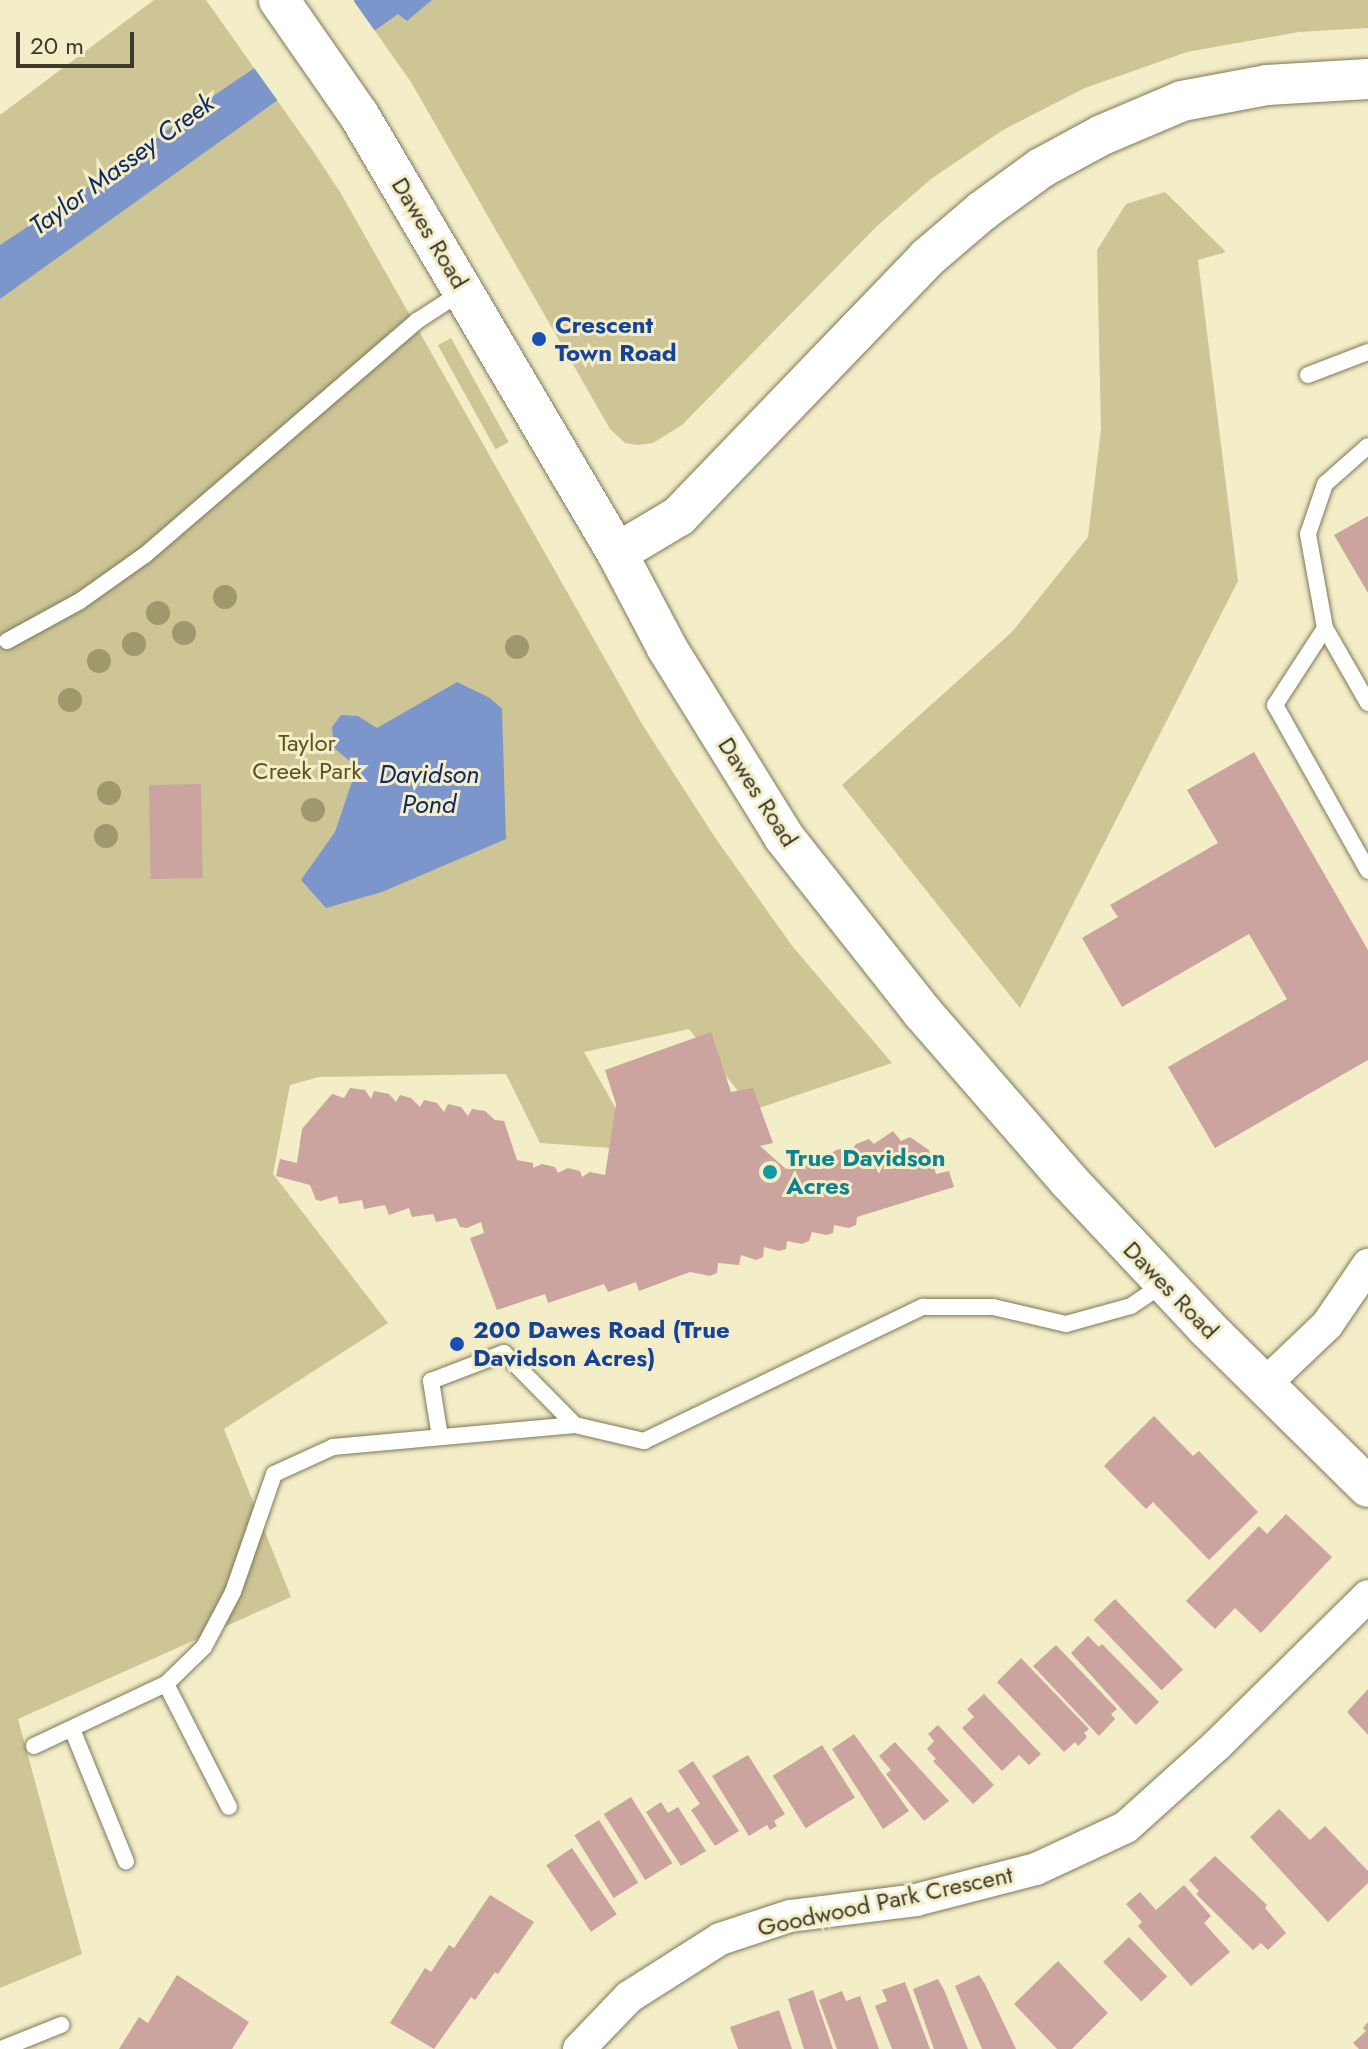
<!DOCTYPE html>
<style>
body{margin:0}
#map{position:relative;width:1368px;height:2049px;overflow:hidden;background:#f3edc8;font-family:Jost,sans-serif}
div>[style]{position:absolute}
.green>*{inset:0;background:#cdc596;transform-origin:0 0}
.water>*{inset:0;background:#7c96cc}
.pier>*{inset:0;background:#f3edc8}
.building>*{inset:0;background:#cba39f;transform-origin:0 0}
.roads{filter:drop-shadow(0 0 2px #7e7858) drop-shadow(0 0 2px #7e7858)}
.service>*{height:16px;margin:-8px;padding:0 8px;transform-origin:8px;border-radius:8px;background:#fff}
.minor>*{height:32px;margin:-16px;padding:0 16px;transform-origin:16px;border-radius:16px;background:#fff}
.tertiary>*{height:40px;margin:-20px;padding:0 20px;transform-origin:20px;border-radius:20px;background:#fff}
.trees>*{width:24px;height:24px;margin:-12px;border-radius:50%;background:#a0986d}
.dots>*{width:22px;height:22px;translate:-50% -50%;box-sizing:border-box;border:4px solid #f3edc8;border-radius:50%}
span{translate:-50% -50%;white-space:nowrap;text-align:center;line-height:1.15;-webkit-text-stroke:6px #f3edc8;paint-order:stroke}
.street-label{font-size:24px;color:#3c3a2b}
.transit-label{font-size:24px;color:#164399;font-weight:700}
.left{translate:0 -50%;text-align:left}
.park-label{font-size:24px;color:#5c5322}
.culture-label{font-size:24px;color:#0d838f;font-weight:700}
.water-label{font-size:26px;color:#0f2968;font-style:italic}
.scale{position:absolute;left:16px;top:32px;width:118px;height:36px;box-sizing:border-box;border:4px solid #3c3a2b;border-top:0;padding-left:10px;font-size:24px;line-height:28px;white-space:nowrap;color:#3c3a2b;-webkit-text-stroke:6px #f3edc8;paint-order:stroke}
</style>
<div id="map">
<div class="green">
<div style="clip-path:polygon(154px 0,206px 0,313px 151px,340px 192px,642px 724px,716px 839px,793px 947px,892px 1063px,753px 1110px,689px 1029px,584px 1052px,639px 1150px,540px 1143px,506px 1074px,319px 1077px,290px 1085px,273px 1174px,388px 1323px,224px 1429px,291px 1597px,18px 1719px,82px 1954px,0 1988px,0 115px)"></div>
<div style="clip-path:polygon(353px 0,1368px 0,1368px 28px,1299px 32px,1187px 52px,1085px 88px,1003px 130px,931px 179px,877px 226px,682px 425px,653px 443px,637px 445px,625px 443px,610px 429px,411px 82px)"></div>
<div style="clip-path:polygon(1165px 192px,1226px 252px,1198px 260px,1238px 581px,1020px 1008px,842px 785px,1012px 632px,1088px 537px,1101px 429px,1097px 250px,1126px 204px)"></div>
<div style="left:451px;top:338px;width:119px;height:15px;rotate:61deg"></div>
</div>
<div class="water">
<div style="clip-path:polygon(355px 0,432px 0,407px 21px,398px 14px,0 299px,0 245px,139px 153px,188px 113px)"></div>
<div style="clip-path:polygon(457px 682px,490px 698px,502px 709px,506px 839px,382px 892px,326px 908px,301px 880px,335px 832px,357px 767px,334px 748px,332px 727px,341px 715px,358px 716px,377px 728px)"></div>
</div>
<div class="pier">
<div style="clip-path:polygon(348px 0,353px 0,377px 34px,280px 104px,252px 65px)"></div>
</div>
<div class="building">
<div style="clip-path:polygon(1368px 516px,1368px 593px,1334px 535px)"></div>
<div style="clip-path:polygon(1254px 752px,1368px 950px,1368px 1060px,1215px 1148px,1168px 1067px,1287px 999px,1249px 934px,1122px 1007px,1082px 938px,1118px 917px,1110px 905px,1218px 843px,1187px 790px)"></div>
<div style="left:201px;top:784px;width:94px;height:52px;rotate:89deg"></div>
<div style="clip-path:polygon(711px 1032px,731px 1092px,753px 1088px,773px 1143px,760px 1146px,786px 1169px,799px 1163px,804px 1168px,810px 1159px,822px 1155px,827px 1160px,834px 1151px,846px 1147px,850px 1152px,856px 1144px,869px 1139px,874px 1144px,893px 1131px,901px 1141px,910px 1137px,929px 1150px,936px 1174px,949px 1171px,954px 1187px,857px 1217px,856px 1225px,849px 1228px,834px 1225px,833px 1233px,826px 1235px,812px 1232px,809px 1241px,802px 1244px,787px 1241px,786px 1249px,779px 1251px,764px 1247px,763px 1257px,756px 1260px,741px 1255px,739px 1265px,718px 1263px,717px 1273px,710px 1276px,690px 1272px,639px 1291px,636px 1282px,608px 1292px,604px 1284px,548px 1303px,545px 1294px,497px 1310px,470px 1238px,484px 1233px,481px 1222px,467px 1228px,460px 1227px,456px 1218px,436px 1222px,433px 1214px,412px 1217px,409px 1208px,389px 1215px,385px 1205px,364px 1209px,362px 1200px,339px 1204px,337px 1196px,321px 1201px,316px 1200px,310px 1185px,276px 1176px,280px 1159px,297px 1163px,302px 1129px,332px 1094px,344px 1098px,350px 1088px,365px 1090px,371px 1099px,374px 1091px,389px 1094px,396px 1102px,400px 1095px,411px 1098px,420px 1107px,424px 1100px,437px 1103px,444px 1112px,448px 1104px,461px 1107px,468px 1116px,472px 1109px,485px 1111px,495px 1120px,504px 1121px,517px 1160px,533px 1163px,533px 1168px,542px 1164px,555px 1167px,558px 1173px,568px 1168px,580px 1171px,582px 1177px,590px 1172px,605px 1175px,616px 1104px,605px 1070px)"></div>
<div style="clip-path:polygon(1154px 1416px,1193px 1456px,1199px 1451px,1258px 1512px,1209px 1560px,1153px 1502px,1146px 1509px,1104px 1466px)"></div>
<div style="clip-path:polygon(1286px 1514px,1332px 1557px,1261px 1633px,1235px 1608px,1215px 1629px,1186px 1601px,1259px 1526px,1267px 1534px)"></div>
<div style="left:1115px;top:1599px;width:98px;height:30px;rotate:46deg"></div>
<div style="clip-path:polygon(1088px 1636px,1099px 1647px,1102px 1644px,1159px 1702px,1136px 1725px,1071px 1653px)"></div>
<div style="clip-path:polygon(1056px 1645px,1117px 1709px,1111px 1714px,1115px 1719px,1099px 1736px,1033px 1666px)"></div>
<div style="clip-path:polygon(1021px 1658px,1089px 1729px,1084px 1733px,1087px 1737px,1078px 1746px,1075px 1742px,1064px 1752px,997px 1682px)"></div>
<div style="clip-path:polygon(1368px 1689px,1368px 1735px,1347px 1712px)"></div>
<div style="clip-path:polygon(984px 1694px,1041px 1754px,1029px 1765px,1019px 1755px,1002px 1771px,962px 1728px,974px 1717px,967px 1709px)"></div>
<div style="clip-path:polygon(938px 1725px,994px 1785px,973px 1804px,933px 1761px,936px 1759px,927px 1749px,934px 1741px,928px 1734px)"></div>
<div style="clip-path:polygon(854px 1734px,909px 1811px,883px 1829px,832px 1749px)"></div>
<div style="clip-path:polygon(895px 1742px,949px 1801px,924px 1821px,886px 1774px,891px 1770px,879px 1756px)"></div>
<div style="left:822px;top:1745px;width:62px;height:58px;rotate:58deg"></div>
<div style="clip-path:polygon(748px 1755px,785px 1814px,774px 1821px,777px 1826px,770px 1830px,767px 1825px,749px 1836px,712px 1776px)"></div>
<div style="clip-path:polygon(693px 1761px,739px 1831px,715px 1846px,691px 1810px,700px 1804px,678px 1771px)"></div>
<div style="left:631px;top:1797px;width:78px;height:32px;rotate:58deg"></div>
<div style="clip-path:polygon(661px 1802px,668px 1813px,678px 1807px,706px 1851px,681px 1866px,646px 1812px)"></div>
<div style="clip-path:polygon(1279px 1809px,1310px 1840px,1325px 1826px,1368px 1871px,1368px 1883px,1328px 1922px,1250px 1837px)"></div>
<div style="left:599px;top:1820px;width:74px;height:29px;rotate:58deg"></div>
<div style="left:572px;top:1848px;width:80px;height:31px;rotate:56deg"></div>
<div style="clip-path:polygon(1215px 1856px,1267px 1905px,1265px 1908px,1286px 1933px,1268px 1950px,1261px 1943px,1253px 1950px,1196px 1894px,1199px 1891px,1189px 1880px)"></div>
<div style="clip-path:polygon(1184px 1885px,1211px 1916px,1204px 1923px,1230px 1952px,1191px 1986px,1138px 1926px,1142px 1922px,1126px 1904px,1140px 1892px,1156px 1910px)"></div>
<div style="clip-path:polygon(490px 1895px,534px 1922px,498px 1974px,495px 1972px,475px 2000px,471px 1997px,434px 2049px,390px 2023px,425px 1968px,431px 1972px,449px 1945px,454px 1948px)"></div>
<div style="left:1129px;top:1937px;width:55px;height:36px;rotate:46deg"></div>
<div style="clip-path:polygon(1058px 1961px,1108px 2013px,1072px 2049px,1057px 2049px,1014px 2004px)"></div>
<div style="clip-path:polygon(177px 1975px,249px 2022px,232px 2049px,119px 2049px,139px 2017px,148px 2023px)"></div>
<div style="clip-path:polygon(979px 1975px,985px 1984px,1016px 2049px,982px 2049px,955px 1986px)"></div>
<div style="clip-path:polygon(938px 1979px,944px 1990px,968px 2049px,934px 2049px,913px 1989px)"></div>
<div style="clip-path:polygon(905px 1982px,930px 2049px,892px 2049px,875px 2006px,887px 2001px,882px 1990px)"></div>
<div style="clip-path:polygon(813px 1990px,833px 2049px,804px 2049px,788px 1999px)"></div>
<div style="clip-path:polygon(842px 1991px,846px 2001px,860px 1996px,879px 2049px,837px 2049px,819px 2000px)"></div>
<div style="clip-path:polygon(779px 2010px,792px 2049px,738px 2049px,730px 2027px)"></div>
<div style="clip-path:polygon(1368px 2022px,1368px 2049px,1359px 2049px,1353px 2043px,1366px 2031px,1363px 2028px)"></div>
</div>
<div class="roads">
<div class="service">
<div style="left:1308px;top:375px;width:64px;rotate:-21deg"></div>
<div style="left:1325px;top:628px;width:96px;rotate:-100.3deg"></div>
<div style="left:1308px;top:534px;width:53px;rotate:-71.2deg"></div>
<div style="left:1325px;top:484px;width:57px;rotate:-41.5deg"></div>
<div style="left:7px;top:641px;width:83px;rotate:-28.7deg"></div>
<div style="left:80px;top:601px;width:80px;rotate:-35.3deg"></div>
<div style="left:145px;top:555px;width:359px;rotate:-40.7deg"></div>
<div style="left:417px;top:321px;width:55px;rotate:-33.1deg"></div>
<div style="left:1368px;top:703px;width:86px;rotate:-119.8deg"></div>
<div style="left:1325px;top:628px;width:92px;rotate:123deg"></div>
<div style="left:1275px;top:705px;width:190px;rotate:60.7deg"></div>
<div style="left:440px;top:1437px;width:57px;rotate:-99.1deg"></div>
<div style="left:431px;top:1381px;width:78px;rotate:-21deg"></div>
<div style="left:504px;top:1353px;width:101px;rotate:45.4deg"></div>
<div style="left:166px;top:1684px;width:138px;rotate:62.9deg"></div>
<div style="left:72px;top:1729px;width:143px;rotate:67.8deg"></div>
<div style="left:34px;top:1746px;width:146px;rotate:-25.2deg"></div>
<div style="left:166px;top:1684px;width:53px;rotate:-44.2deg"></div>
<div style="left:204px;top:1647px;width:62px;rotate:-62.2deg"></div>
<div style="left:233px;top:1592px;width:125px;rotate:-70.8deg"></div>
<div style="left:274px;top:1474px;width:65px;rotate:-24.6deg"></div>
<div style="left:333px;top:1447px;width:243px;rotate:-5.2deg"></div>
<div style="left:575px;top:1425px;width:71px;rotate:13.1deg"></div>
<div style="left:644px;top:1441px;width:310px;rotate:-25.7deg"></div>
<div style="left:923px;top:1307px;width:70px"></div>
<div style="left:993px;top:1307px;width:75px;rotate:13.1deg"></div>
<div style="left:1066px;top:1324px;width:67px;rotate:-15.5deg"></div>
<div style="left:1131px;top:1306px;width:41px;rotate:-34.1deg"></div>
<div style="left:1px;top:2049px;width:65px;rotate:-21.8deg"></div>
</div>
<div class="minor">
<div style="left:1265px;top:1384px;width:86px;rotate:-43.6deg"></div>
<div style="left:1327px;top:1325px;width:73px;rotate:-55.7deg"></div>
<div style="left:579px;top:2049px;width:72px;rotate:-46.1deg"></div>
<div style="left:629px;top:1997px;width:108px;rotate:-32.5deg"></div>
<div style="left:720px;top:1939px;width:74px;rotate:-18.2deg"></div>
<div style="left:790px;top:1916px;width:127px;rotate:-7.2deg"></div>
<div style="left:916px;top:1900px;width:124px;rotate:-14.5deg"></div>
<div style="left:1036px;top:1869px;width:99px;rotate:-25deg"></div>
<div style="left:1126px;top:1827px;width:122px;rotate:-42deg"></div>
<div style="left:1217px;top:1745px;width:212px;rotate:-44.6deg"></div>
</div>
<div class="tertiary">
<div style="left:279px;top:0;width:140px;rotate:55.2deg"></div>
<div style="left:359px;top:115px;width:508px;rotate:59.5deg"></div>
<div style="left:617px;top:553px;width:107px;rotate:62.2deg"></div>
<div style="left:667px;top:648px;width:222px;rotate:58.2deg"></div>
<div style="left:784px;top:837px;width:224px;rotate:51.7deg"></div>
<div style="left:923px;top:1013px;width:221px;rotate:49deg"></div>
<div style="left:1068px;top:1180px;width:203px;rotate:46.8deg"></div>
<div style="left:1207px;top:1328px;width:226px;rotate:44.6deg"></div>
<div style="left:617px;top:553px;width:72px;rotate:-30.8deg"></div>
<div style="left:679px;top:516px;width:358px;rotate:-46.1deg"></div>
<div style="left:927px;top:258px;width:72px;rotate:-40.5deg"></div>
<div style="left:982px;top:211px;width:73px;rotate:-36.1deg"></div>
<div style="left:1041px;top:168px;width:69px;rotate:-28.4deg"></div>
<div style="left:1102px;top:135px;width:87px;rotate:-23deg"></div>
<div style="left:1182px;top:101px;width:86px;rotate:-10.7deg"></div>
<div style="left:1267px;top:85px;width:101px;rotate:-3.4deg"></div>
</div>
</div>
<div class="trees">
<div style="left:225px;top:597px"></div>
<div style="left:158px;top:613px"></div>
<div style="left:184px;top:633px"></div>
<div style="left:134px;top:644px"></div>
<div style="left:517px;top:647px"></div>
<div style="left:99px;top:661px"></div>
<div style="left:70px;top:700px"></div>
<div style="left:109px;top:793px"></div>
<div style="left:313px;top:810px"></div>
<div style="left:106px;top:836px"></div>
</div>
<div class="dots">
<div style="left:539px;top:339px;background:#1a4fb4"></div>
<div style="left:770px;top:1172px;background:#0f9aa8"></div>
<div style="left:457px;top:1344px;background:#1a4fb4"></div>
</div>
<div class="street-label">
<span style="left:430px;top:233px;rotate:59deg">Dawes Road</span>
<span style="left:758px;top:792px;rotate:57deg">Dawes Road</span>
<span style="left:1171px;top:1290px;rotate:46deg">Dawes Road</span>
<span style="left:885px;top:1901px;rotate:-12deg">Goodwood Park Crescent</span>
</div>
<div class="transit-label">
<span class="left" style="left:555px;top:339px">Crescent<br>Town Road</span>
<span class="left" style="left:473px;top:1344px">200 Dawes Road (True<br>Davidson Acres)</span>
</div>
<div class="park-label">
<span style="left:307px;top:757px">Taylor<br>Creek Park</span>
</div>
<div class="culture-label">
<span class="left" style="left:786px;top:1172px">True Davidson<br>Acres</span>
</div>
<div class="water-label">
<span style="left:122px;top:165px;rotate:-36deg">Taylor Massey Creek</span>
<span style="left:429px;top:790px">Davidson<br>Pond</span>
</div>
<div class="scale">20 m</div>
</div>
